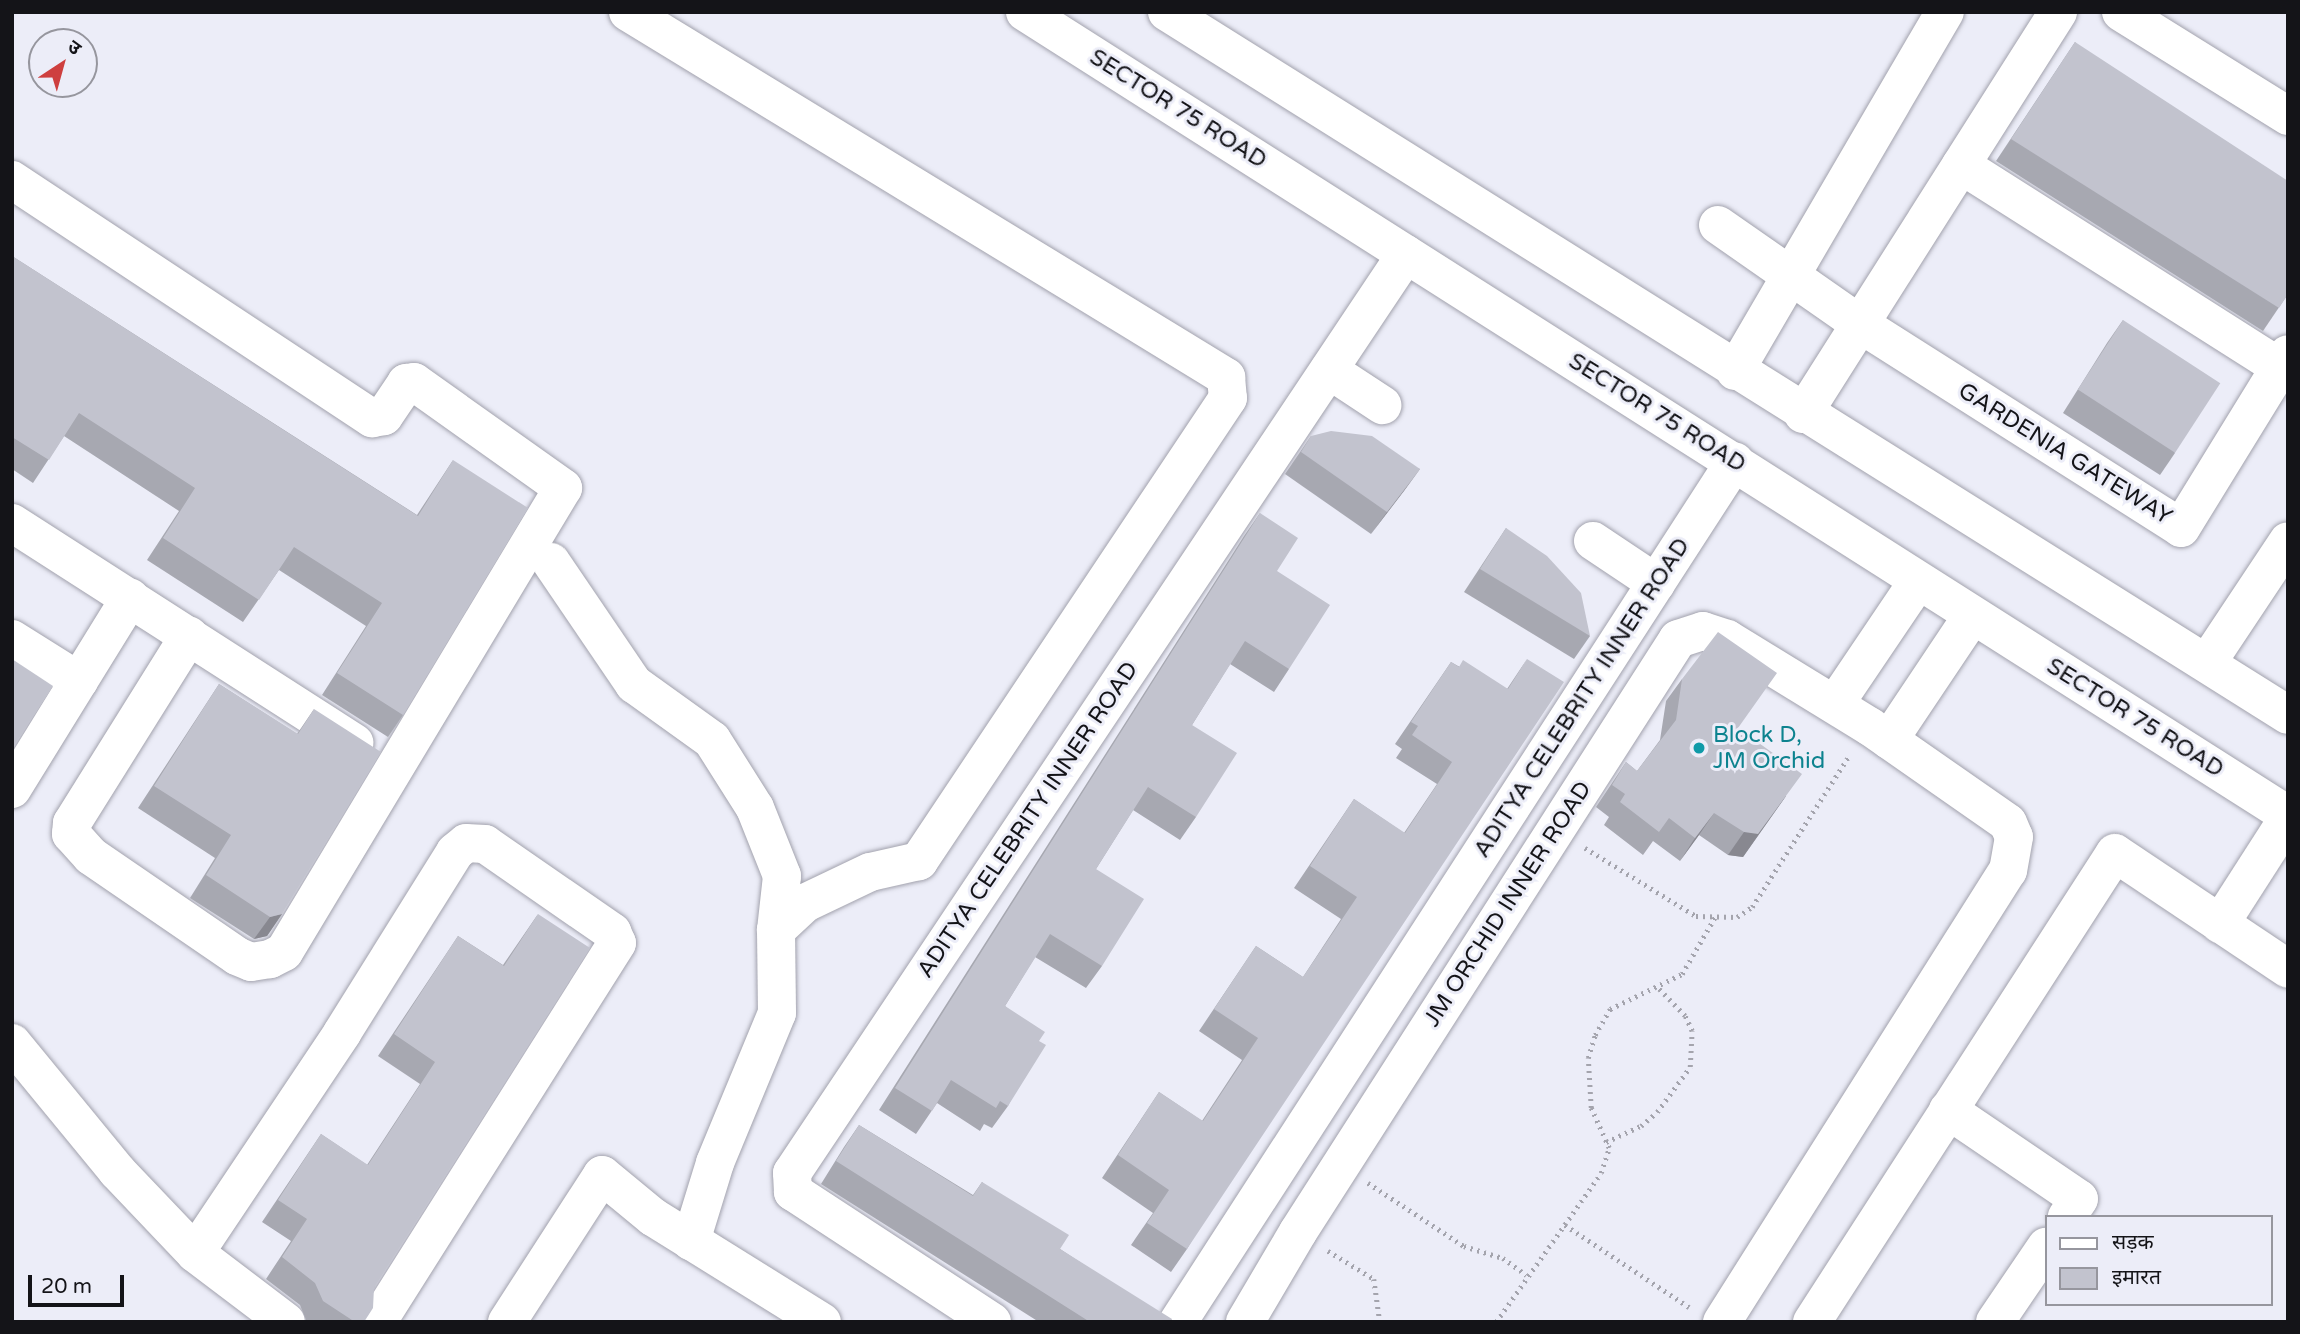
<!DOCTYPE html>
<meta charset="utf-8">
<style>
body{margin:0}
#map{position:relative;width:2300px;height:1334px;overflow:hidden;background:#ecedf8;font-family:"Varela Round","Noto Sans Devanagari",sans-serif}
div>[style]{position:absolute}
.path>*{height:4.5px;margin-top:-2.25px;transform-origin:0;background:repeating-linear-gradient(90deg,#a4a4ad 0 2px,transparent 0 7px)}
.roads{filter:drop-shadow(0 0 2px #a2a2ad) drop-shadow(0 0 2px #a2a2ad)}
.minor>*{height:38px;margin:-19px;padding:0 19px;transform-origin:19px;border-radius:19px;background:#fff}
.wall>*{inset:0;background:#a7a8b1}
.shaded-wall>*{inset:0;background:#888890}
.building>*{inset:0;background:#c2c3ce;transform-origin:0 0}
.dots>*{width:19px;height:19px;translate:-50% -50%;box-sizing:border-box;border:4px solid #ecedf8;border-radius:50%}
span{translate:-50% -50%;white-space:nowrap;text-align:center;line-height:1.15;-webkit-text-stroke:6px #ecedf8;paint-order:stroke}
.street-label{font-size:23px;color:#141418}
.culture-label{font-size:23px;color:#0d838f}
.left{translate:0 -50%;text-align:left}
.frame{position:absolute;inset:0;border:14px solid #141418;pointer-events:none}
.legend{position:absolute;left:2045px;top:1215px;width:228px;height:91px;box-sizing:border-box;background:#ecedf8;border:2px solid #96969e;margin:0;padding:9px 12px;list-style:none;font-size:21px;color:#141418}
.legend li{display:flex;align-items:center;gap:14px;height:35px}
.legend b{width:35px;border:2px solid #96969e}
.north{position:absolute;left:28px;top:28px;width:70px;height:70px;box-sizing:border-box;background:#ecedf8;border:2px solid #96969e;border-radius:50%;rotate:36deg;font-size:19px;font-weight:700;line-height:28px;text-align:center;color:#141418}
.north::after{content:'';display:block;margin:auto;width:24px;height:32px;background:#ce3f3f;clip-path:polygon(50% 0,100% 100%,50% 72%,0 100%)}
.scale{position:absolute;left:28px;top:1275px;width:96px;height:32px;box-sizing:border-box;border:4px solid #141418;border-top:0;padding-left:9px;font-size:21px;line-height:24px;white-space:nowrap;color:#141418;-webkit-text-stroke:5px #ecedf8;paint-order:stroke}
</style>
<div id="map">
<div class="path">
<div style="left:1585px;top:848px;width:130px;rotate:31.5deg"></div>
<div style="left:1696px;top:916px;width:41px;rotate:1.4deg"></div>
<div style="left:1737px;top:917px;width:18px;rotate:-34deg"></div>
<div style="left:1752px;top:907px;width:179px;rotate:-57.3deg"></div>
<div style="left:1606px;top:1142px;width:38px;rotate:-25deg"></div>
<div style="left:1641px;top:1126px;width:21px;rotate:-41deg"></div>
<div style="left:1657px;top:1112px;width:56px;rotate:-53.7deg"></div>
<div style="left:1690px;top:1067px;width:36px;rotate:-87deg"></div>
<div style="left:1692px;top:1031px;width:17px;rotate:-115deg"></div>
<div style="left:1685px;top:1016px;width:39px;rotate:-134deg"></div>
<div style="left:1368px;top:1183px;width:115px;rotate:33.3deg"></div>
<div style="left:1464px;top:1246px;width:41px;rotate:17.1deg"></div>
<div style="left:1503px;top:1258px;width:29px;rotate:36deg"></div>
<div style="left:1565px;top:1225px;width:149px;rotate:33.5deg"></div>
<div style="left:1328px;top:1251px;width:54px;rotate:31.3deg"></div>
<div style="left:1374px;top:1279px;width:43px;rotate:82.1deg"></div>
<div style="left:1496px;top:1322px;width:182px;rotate:-54.8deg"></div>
<div style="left:1601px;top:1173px;width:26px;rotate:-72deg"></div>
<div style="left:1609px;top:1148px;width:44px;rotate:-114.2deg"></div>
<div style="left:1591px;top:1108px;width:50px;rotate:-93.4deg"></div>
<div style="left:1588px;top:1058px;width:24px;rotate:-73deg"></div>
<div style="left:1595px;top:1035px;width:30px;rotate:-60deg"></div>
<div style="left:1610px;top:1009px;width:80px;rotate:-25.9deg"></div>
<div style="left:1682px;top:974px;width:66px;rotate:-59.9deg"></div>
</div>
<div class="roads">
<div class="minor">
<div style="left:628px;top:12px;width:701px;rotate:31.4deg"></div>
<div style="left:1226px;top:377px;width:21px;rotate:85deg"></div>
<div style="left:1228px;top:398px;width:557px;rotate:123.72deg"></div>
<div style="left:919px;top:861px;width:50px;rotate:167.3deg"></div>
<div style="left:870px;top:872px;width:72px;rotate:154.5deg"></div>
<div style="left:805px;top:903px;width:40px;rotate:137deg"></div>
<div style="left:1025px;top:12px;width:1497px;rotate:32.45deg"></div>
<div style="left:1167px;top:12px;width:1323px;rotate:32.09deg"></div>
<div style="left:2121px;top:12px;width:197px;rotate:31.9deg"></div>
<div style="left:1961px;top:165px;width:377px;rotate:32.4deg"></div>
<div style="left:12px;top:180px;width:432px;rotate:33.5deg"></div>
<div style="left:372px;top:418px;width:12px;rotate:-9deg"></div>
<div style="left:384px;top:416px;width:40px;rotate:-56deg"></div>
<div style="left:406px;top:383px;width:8px;rotate:-7deg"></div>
<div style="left:414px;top:382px;width:183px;rotate:35.4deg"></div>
<div style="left:563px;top:488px;width:541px;rotate:121.02deg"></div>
<div style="left:284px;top:952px;width:16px;rotate:153deg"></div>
<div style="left:270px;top:959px;width:19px;rotate:171deg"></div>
<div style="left:251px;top:962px;width:15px;rotate:-157deg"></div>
<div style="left:237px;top:956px;width:177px;rotate:-145.6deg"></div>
<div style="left:91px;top:856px;width:30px;rotate:-132deg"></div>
<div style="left:71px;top:834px;width:11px;rotate:-85deg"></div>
<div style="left:72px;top:823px;width:221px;rotate:-58deg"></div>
<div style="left:1718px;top:225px;width:173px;rotate:34.9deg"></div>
<div style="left:1860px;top:324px;width:380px;rotate:32.4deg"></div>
<div style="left:2181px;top:528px;width:204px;rotate:-58.4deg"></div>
<div style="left:1329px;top:370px;width:64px;rotate:33.4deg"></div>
<div style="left:1735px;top:371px;width:416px;rotate:-59.7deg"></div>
<div style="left:1803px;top:414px;width:476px;rotate:-57.6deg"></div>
<div style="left:12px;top:523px;width:407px;rotate:32.7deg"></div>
<div style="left:1593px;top:541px;width:76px;rotate:33.7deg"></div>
<div style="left:551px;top:562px;width:148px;rotate:55.8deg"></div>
<div style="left:634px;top:684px;width:96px;rotate:35.7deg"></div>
<div style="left:712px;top:740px;width:80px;rotate:57.7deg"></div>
<div style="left:755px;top:808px;width:73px;rotate:68.3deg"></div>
<div style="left:782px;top:876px;width:54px;rotate:96.3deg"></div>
<div style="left:776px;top:930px;width:83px;rotate:89.3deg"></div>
<div style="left:777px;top:1013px;width:162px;rotate:112.5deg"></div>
<div style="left:715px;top:1163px;width:82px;rotate:107.1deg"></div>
<div style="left:12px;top:639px;width:79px;rotate:32.1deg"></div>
<div style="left:2207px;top:663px;width:146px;rotate:-56.4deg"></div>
<div style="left:1835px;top:704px;width:148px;rotate:-56deg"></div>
<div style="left:1889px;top:740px;width:149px;rotate:-56.2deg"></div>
<div style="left:12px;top:789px;width:225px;rotate:-58.3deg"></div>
<div style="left:2220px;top:924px;width:126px;rotate:-57.3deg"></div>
<div style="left:12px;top:1043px;width:166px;rotate:50.6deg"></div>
<div style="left:117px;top:1171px;width:113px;rotate:46.4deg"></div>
<div style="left:195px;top:1253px;width:114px;rotate:37.2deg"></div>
<div style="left:1948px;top:1110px;width:158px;rotate:34.2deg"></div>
<div style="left:2079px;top:1199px;width:22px;rotate:124deg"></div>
<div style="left:195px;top:1253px;width:265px;rotate:-56.2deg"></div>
<div style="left:342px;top:1033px;width:213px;rotate:-58deg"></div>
<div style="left:455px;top:852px;width:14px;rotate:-39deg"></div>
<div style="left:466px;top:843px;width:19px;rotate:3deg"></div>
<div style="left:485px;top:844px;width:155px;rotate:34.7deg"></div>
<div style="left:612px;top:932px;width:12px;rotate:66deg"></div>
<div style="left:617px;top:943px;width:449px;rotate:122.3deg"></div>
<div style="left:507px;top:1322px;width:175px;rotate:-57.1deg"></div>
<div style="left:602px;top:1175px;width:66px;rotate:39.5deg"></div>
<div style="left:653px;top:1217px;width:199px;rotate:31.9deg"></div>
<div style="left:992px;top:1322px;width:238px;rotate:-146.8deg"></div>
<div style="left:793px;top:1192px;width:19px;rotate:-93deg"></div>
<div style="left:792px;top:1173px;width:1105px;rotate:-56.25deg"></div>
<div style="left:1178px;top:1322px;width:1025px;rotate:-57.1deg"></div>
<div style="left:1245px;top:1322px;width:104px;rotate:-59.5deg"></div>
<div style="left:1298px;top:1232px;width:704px;rotate:-57.35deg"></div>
<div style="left:1678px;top:639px;width:26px;rotate:-18deg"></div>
<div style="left:1703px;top:631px;width:25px;rotate:18deg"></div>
<div style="left:1727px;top:639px;width:167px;rotate:31.5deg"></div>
<div style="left:1869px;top:726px;width:169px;rotate:34.9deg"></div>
<div style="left:2008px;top:823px;width:15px;rotate:67deg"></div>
<div style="left:2014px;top:837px;width:34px;rotate:100deg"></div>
<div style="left:2008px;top:870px;width:535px;rotate:122.32deg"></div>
<div style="left:1812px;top:1322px;width:558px;rotate:-57.14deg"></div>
<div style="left:2115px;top:853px;width:208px;rotate:33.8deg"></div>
<div style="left:1995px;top:1322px;width:91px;rotate:-55.8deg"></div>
</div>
</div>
<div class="wall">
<div style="clip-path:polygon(2075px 42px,2288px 294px,2263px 331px,1996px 161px)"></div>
<div style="clip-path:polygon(12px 256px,417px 515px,453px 460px,403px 715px,388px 737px,322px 695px,366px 626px,279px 570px,243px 622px,147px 560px,179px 511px,64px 436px,33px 483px,12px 469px)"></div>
<div style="clip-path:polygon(2123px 320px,2175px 453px,2160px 475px,2063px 413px,2107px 343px)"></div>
<div style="clip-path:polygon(1311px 436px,1420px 469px,1371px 534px,1285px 474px)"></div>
<div style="clip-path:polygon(1260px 513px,1277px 571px,1289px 669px,1274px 692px,1230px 664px,1192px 725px,1196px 817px,1180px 840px,1133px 810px,1096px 869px,1102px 966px,1086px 988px,1035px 957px,1005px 1006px,1039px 1041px,1008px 1106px,992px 1128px,984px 1124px,980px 1131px,937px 1103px,916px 1134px,879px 1110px,1244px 536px)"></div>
<div style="clip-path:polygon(1506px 528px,1590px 636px,1574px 659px,1464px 592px)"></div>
<div style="clip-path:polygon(1527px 659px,1187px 1249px,1171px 1272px,1131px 1245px,1153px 1213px,1102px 1178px,1159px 1092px,1202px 1121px,1242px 1060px,1199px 1031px,1256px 946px,1303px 977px,1341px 919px,1294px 888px,1354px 799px,1404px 833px,1437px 784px,1396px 758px,1402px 749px,1395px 744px,1451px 662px,1458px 666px,1507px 689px)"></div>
<div style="clip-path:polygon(1682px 679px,1738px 728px,1786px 796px,1743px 857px,1728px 855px,1699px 835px,1680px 861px,1653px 841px,1643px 855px,1604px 825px,1609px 817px,1596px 807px,1626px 762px,1637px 771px,1660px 740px,1666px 701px)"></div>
<div style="clip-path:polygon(219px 684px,297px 734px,314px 709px,282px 914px,267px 936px,254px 939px,190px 898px,215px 858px,138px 808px,204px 707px)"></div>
<div style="clip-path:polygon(538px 914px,374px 1288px,364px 1322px,307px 1322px,300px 1305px,266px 1279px,291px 1241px,262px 1222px,321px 1134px,367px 1165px,420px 1084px,378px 1056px,458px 936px,503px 965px)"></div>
<div style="clip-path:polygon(859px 1125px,973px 1195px,982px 1182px,1060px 1249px,1171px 1322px,1039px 1322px,821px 1184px,844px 1147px)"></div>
</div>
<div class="shaded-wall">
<div style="clip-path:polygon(1420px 469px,1404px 491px,1371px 534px,1387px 512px)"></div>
<div style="clip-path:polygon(1786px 796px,1743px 857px,1728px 855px,1744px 832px)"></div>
<div style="clip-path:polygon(1714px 813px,1699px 835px,1680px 861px,1695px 838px)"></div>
<div style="clip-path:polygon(282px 914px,267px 936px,254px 939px,270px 917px)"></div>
</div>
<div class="building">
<div style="clip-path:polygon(2075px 42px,2288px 181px,2288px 294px,2279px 308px,2011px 139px)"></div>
<div style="clip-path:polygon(12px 256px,418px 516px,453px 460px,528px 508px,403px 715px,337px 673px,382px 603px,294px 547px,259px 600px,163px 538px,195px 488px,79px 413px,49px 460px,12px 437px)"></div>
<div style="left:2123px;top:320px;width:116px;height:83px;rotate:33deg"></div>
<div style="clip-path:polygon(1331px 431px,1372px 436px,1420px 469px,1387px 512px,1301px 452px,1311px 436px)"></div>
<div style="clip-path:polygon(1260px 513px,1298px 538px,1277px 571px,1330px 605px,1289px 669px,1245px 641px,1192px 725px,1237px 753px,1196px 817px,1148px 787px,1096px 869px,1144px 899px,1102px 966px,1050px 934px,1005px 1006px,1045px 1032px,1039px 1041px,1046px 1045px,1008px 1106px,1000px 1101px,996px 1108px,951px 1080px,932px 1111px,895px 1088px)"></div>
<div style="clip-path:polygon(1506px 528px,1547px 556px,1581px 593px,1590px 636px,1480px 569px)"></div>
<div style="clip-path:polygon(1718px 632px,1777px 673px,1738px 728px,1802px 774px,1758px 834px,1744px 832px,1714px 813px,1695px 838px,1669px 818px,1659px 832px,1620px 802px,1625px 794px,1612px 785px,1626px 762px,1637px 771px,1676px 720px,1682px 679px)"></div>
<div style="clip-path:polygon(12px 659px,53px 686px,12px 749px)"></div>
<div style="clip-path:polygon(1527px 659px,1564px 682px,1187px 1249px,1147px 1223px,1169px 1190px,1118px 1155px,1159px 1092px,1203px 1121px,1258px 1038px,1214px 1009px,1256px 946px,1303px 977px,1357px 897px,1310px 866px,1354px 799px,1405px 833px,1452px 762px,1412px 735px,1418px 726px,1411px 722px,1451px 662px,1459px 667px,1463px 660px,1508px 689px)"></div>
<div style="clip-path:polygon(219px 684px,298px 734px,314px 709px,381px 752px,282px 914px,270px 917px,206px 875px,231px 835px,154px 786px)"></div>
<div style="clip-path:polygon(538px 914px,590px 948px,374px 1288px,373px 1308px,364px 1322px,355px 1322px,323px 1301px,315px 1283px,282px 1257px,307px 1219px,278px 1200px,321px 1134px,368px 1165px,435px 1062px,394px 1034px,458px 936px,504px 966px)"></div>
<div style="clip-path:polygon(859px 1125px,973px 1196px,982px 1182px,1069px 1235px,1060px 1249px,1172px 1319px,1171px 1322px,1090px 1322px,836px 1161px)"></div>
</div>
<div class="dots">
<div style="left:1699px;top:748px;background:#0f9aa8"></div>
</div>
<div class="street-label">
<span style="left:1178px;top:109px;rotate:32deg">SECTOR 75 ROAD</span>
<span style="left:1657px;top:413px;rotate:32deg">SECTOR 75 ROAD</span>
<span style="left:2065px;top:454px;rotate:32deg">GARDENIA GATEWAY</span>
<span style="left:1582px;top:698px;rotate:-57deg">ADITYA CELEBRITY INNER ROAD</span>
<span style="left:2135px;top:718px;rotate:32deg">SECTOR 75 ROAD</span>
<span style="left:1028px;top:820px;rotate:-56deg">ADITYA CELEBRITY INNER ROAD</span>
<span style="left:1508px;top:904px;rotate:-57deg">JM ORCHID INNER ROAD</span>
</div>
<div class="culture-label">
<span class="left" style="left:1713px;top:748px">Block D,<br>JM Orchid</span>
</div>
<div class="frame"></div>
<ul class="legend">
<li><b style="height:9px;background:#fff"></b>सड़क</li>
<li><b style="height:19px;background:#c2c3ce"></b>इमारत</li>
</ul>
<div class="north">उ</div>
<div class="scale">20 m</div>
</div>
